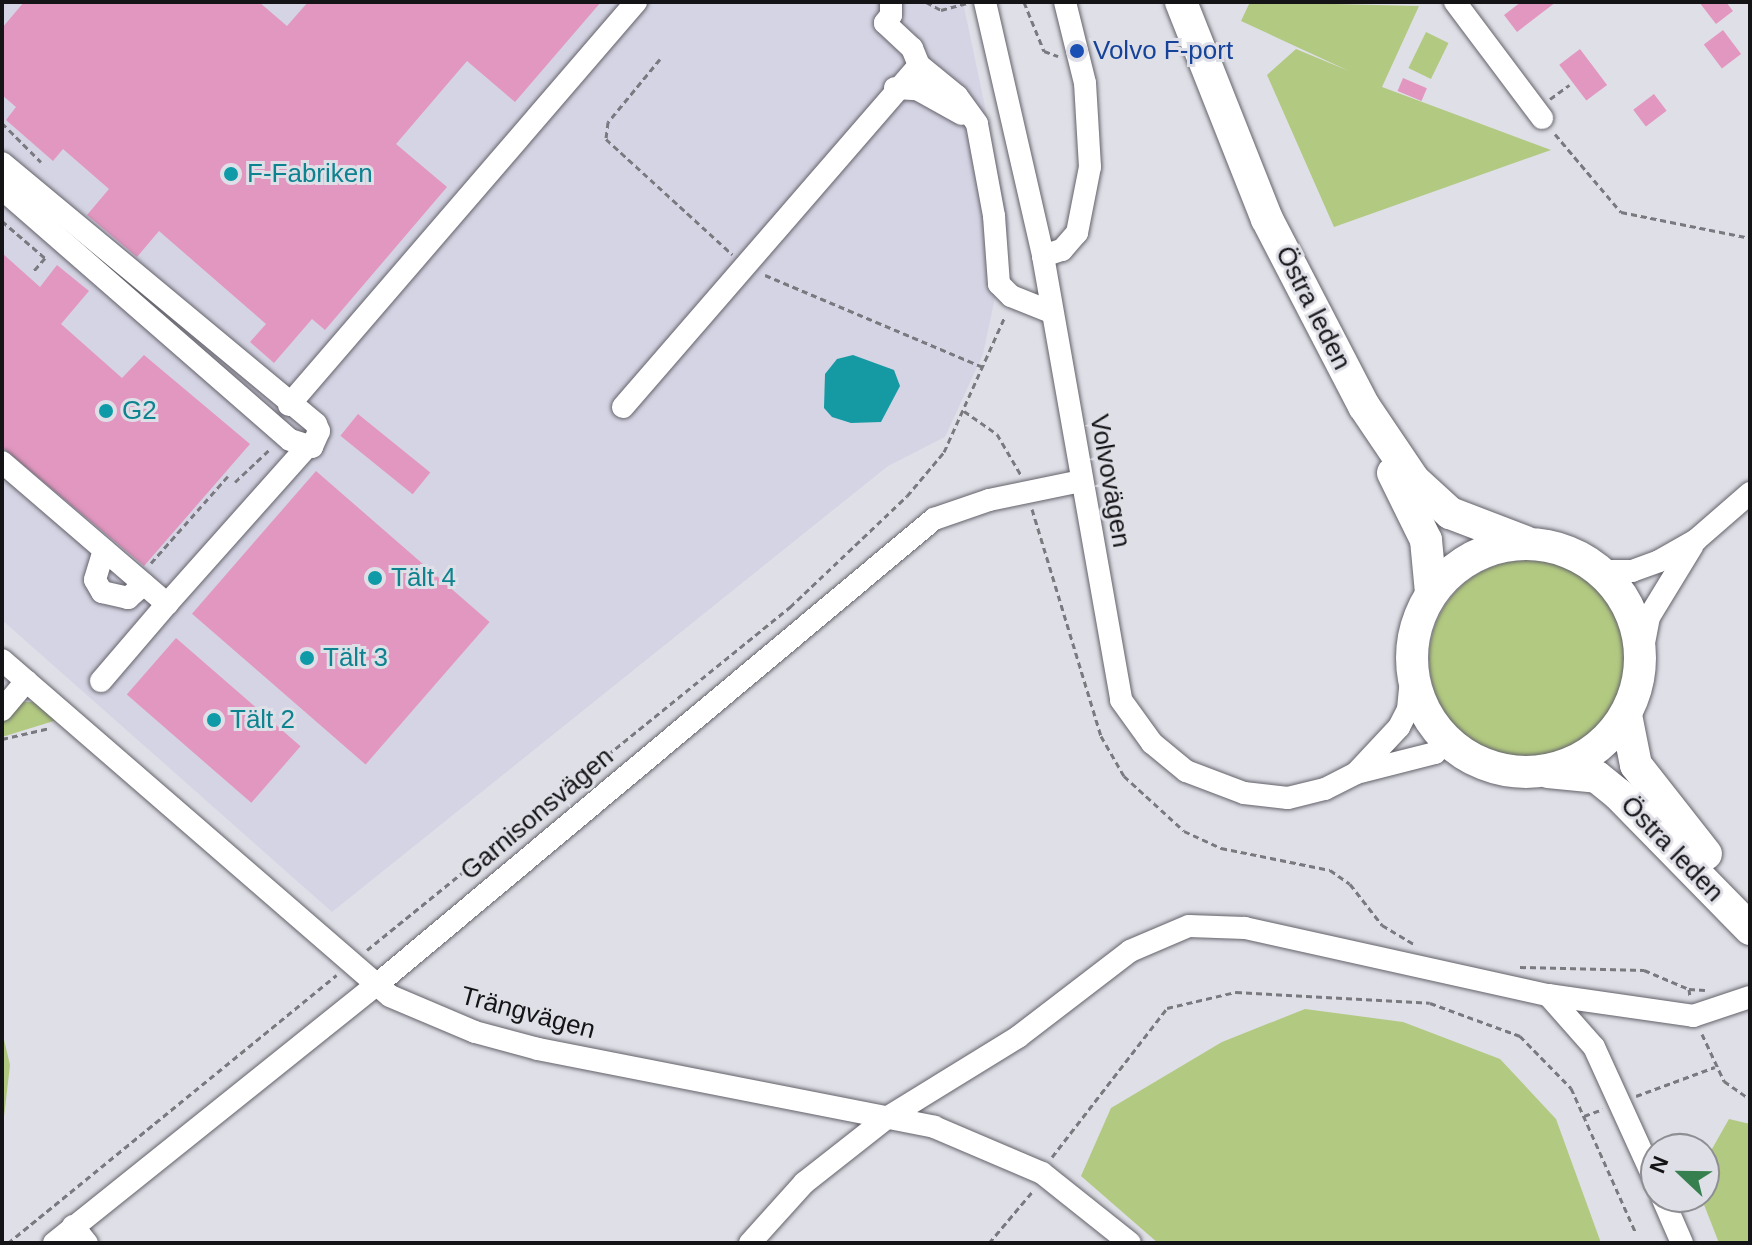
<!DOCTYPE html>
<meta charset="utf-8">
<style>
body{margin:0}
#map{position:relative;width:1752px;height:1245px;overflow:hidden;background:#dfdfe7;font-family:Arial,sans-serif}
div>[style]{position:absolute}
.built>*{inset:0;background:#d5d4e4}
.green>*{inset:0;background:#b2c981;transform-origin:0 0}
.round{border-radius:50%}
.water>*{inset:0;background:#159aa4}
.building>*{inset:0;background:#e297c0;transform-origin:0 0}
.path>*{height:3px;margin-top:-1.5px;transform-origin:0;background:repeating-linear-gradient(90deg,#79797f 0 6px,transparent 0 10px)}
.roads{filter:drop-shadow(0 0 2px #63626a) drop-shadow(0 0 2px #63626a)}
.minor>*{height:22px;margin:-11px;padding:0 11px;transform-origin:11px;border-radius:11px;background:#fff}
.highway>*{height:32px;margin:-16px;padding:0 16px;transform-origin:16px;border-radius:16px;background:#fff}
.highway>.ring{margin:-16px;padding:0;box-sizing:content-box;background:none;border:32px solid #fff;border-radius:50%}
.dots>*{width:22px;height:22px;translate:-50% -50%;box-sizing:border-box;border:4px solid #dfdfe7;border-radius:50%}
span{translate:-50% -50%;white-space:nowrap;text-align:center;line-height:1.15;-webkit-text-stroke:6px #dfdfe7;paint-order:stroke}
.transit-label{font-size:26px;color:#164399}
.left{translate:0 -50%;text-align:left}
.culture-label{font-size:26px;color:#0d838f}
.street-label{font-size:26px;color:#141417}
.frame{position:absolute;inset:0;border:4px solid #141417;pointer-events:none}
.north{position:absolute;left:1640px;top:1133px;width:80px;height:80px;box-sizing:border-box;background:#dfdfe7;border:2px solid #8e8e94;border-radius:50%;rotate:292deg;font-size:22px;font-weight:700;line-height:32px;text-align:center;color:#141417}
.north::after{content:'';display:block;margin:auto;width:28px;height:36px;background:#35804e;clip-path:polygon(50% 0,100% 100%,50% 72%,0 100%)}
</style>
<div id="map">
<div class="built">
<div style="clip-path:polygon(2px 2px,963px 2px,1010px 226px,983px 354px,945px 437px,888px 466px,332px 912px,2px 620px)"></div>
</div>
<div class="green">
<div style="clip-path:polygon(1250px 2px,1419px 6px,1382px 87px,1551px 150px,1334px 227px,1267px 75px,1296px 49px,1349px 71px,1241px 21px)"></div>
<div style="left:1426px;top:32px;width:25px;height:40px;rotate:26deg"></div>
<div class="round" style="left:1429px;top:560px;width:198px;height:198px"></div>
<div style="clip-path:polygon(22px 702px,33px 702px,57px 720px,2px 737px,2px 722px)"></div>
<div style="clip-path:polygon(1305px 1009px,1403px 1022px,1500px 1059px,1556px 1119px,1601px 1243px,1158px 1243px,1081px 1176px,1111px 1108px,1222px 1042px)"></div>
<div style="clip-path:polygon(2px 1031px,10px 1065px,2px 1134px)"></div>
<div style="clip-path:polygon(1729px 1119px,1750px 1124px,1750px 1243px,1719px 1243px,1701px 1197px,1704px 1163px)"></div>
</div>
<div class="water">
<div style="clip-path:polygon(853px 355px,894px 370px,900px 386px,881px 422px,851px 423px,832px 417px,824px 408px,825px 374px,837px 359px)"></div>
</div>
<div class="building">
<div style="clip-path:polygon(24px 2px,259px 2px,287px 26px,308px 2px,601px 2px,515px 102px,467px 61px,396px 144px,447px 187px,325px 330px,312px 319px,274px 363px,250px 342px,266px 324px,159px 231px,137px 257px,87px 215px,109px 189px,63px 149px,53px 161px,6px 120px,16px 107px,2px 95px,2px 28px)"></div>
<div style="clip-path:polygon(1521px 2px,1556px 2px,1517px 32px,1504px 15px)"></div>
<div style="clip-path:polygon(1699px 2px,1726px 2px,1733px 11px,1716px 24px)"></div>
<div style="left:1723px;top:30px;width:30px;height:24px;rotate:53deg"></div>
<div style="left:1580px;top:49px;width:45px;height:26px;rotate:53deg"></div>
<div style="left:1403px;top:78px;width:26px;height:14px;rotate:23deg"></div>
<div style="left:1654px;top:94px;width:21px;height:26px;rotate:53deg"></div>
<div style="clip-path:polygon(2px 253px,40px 287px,57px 265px,89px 291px,61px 324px,122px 378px,144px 355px,250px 444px,144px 566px,2px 447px)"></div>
<div style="left:358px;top:414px;width:93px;height:28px;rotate:39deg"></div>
<div style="left:316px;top:471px;width:230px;height:189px;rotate:41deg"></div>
<div style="left:176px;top:638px;width:165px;height:75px;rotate:41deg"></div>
</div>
<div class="path">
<div style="left:926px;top:2px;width:17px;rotate:28deg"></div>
<div style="left:941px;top:10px;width:27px;rotate:-15deg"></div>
<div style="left:1024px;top:2px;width:53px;rotate:67.8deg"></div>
<div style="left:1044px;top:51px;width:15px;rotate:20deg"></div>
<div style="left:660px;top:59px;width:82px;rotate:129.5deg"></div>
<div style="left:608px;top:122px;width:17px;rotate:97deg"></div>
<div style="left:606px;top:139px;width:171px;rotate:42.4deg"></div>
<div style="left:1550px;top:99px;width:24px;rotate:-36deg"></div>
<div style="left:2px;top:123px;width:55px;rotate:45deg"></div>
<div style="left:1555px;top:134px;width:102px;rotate:49.8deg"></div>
<div style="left:1621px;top:212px;width:132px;rotate:11.4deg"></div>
<div style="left:2px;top:221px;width:57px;rotate:40.7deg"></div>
<div style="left:45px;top:258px;width:18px;rotate:131deg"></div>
<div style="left:765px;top:275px;width:237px;rotate:22.9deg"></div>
<div style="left:964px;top:411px;width:40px;rotate:34.9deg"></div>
<div style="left:997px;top:434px;width:48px;rotate:59.7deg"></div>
<div style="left:235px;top:482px;width:48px;rotate:-43.3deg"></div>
<div style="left:1032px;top:509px;width:237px;rotate:73.1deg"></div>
<div style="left:1101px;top:736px;width:46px;rotate:60.1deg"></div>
<div style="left:1124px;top:776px;width:81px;rotate:42.5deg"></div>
<div style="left:1184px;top:831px;width:41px;rotate:24.7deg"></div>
<div style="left:1221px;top:848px;width:111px;rotate:11.4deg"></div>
<div style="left:1330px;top:870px;width:24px;rotate:35deg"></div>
<div style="left:1350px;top:884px;width:52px;rotate:52deg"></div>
<div style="left:1382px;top:925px;width:39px;rotate:31deg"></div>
<div style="left:151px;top:563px;width:116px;rotate:-48.5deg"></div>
<div style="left:2px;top:739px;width:49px;rotate:-12.9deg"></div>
<div style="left:367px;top:950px;width:545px;rotate:-39.04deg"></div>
<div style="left:790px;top:607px;width:161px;rotate:-43.5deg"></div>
<div style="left:907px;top:496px;width:57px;rotate:-49.9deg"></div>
<div style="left:944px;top:452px;width:149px;rotate:-65.8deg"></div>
<div style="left:1520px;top:967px;width:124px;rotate:1.4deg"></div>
<div style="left:1644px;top:970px;width:49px;rotate:22.9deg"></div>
<div style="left:1689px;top:989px;width:8px;rotate:83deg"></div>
<div style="left:1689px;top:989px;width:16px;rotate:4deg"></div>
<div style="left:1702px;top:1034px;width:52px;rotate:64.9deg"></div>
<div style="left:1724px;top:1081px;width:32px;rotate:35deg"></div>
<div style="left:1636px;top:1096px;width:84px;rotate:-20.2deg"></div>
<div style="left:1584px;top:1116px;width:20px;rotate:-20deg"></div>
<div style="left:1052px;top:1157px;width:188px;rotate:-52.3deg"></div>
<div style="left:1167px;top:1008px;width:71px;rotate:-13.1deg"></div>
<div style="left:1236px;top:992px;width:194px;rotate:3.2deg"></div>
<div style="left:1430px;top:1003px;width:96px;rotate:20.1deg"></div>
<div style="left:1520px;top:1036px;width:73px;rotate:45.6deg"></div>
<div style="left:1571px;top:1088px;width:157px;rotate:65.9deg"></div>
<div style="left:8px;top:1243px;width:424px;rotate:-39.2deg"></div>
<div style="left:989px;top:1243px;width:68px;rotate:-49.8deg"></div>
</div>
<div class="roads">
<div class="minor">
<div style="left:891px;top:2px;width:13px;rotate:90deg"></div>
<div style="left:891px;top:15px;width:10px;rotate:127deg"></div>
<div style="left:885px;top:23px;width:37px;rotate:43deg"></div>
<div style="left:912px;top:48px;width:18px;rotate:68deg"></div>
<div style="left:919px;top:65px;width:49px;rotate:39.2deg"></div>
<div style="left:957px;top:96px;width:34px;rotate:54deg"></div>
<div style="left:977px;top:124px;width:94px;rotate:79.5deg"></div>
<div style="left:994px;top:216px;width:68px;rotate:85.8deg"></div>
<div style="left:999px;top:284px;width:17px;rotate:45deg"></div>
<div style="left:1011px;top:296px;width:43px;rotate:21.8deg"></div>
<div style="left:985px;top:2px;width:261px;rotate:77.1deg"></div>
<div style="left:1043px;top:256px;width:451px;rotate:80deg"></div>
<div style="left:1121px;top:700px;width:53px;rotate:54.2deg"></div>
<div style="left:1152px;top:743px;width:44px;rotate:39.5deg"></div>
<div style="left:1186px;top:771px;width:62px;rotate:20.8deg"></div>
<div style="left:1244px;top:793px;width:44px;rotate:6.5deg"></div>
<div style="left:1288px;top:798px;width:38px;rotate:-14deg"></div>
<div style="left:1325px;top:789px;width:35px;rotate:-27deg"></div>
<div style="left:1356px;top:773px;width:81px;rotate:-14.2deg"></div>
<div style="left:1435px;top:753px;width:17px;rotate:-54deg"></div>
<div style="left:1455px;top:2px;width:145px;rotate:53.1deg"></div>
<div style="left:895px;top:88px;width:22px;rotate:3deg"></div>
<div style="left:917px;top:89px;width:51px;rotate:29.1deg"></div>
<div style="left:2px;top:163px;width:408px;rotate:39.7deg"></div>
<div style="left:316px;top:424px;width:8px;rotate:67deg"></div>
<div style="left:319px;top:431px;width:17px;rotate:114deg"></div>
<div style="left:312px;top:447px;width:23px;rotate:-162deg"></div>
<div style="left:290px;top:440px;width:382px;rotate:-138.9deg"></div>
<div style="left:1043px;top:256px;width:20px;rotate:-18deg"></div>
<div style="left:1062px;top:250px;width:23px;rotate:-49deg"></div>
<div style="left:1077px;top:233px;width:67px;rotate:-78.9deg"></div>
<div style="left:1090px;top:167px;width:84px;rotate:-93.4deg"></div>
<div style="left:1085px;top:83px;width:83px;rotate:-103.9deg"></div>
<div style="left:289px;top:405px;width:532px;rotate:-49.27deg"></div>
<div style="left:623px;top:407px;width:452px;rotate:-49.1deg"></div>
<div style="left:2px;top:462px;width:218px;rotate:40.7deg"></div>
<div style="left:167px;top:604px;width:208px;rotate:-48.3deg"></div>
<div style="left:104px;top:550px;width:31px;rotate:107deg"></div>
<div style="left:95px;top:580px;width:14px;rotate:60deg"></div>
<div style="left:102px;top:592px;width:27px;rotate:13deg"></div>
<div style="left:128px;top:598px;width:21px;rotate:-41deg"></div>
<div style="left:1601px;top:571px;width:31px"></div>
<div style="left:1632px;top:571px;width:29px;rotate:-20deg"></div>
<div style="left:1659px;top:561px;width:43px;rotate:-29.6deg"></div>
<div style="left:1696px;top:540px;width:72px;rotate:-41deg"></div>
<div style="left:2px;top:660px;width:513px;rotate:40.89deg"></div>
<div style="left:390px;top:996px;width:92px;rotate:23deg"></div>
<div style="left:475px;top:1032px;width:65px;rotate:15.1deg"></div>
<div style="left:538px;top:1049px;width:404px;rotate:11.1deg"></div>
<div style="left:934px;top:1127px;width:117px;rotate:23.1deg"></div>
<div style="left:1042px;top:1173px;width:112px;rotate:38.5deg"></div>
<div style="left:1640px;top:664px;width:48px;rotate:-79.2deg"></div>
<div style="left:1649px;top:617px;width:84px;rotate:-58.6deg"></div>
<div style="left:101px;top:681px;width:101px;rotate:-49.4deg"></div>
<div style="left:2px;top:710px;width:38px;rotate:-50deg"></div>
<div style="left:1357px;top:772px;width:62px;rotate:-47deg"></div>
<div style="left:1399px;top:727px;width:20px;rotate:-63deg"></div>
<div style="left:1408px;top:709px;width:40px;rotate:-84.3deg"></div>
<div style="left:1548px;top:995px;width:69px;rotate:48.5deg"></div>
<div style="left:1594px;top:1047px;width:149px;rotate:65.5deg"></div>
<div style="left:1662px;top:1197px;width:50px;rotate:66.5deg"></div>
<div style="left:73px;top:1226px;width:22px;rotate:51deg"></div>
<div style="left:54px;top:1243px;width:410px;rotate:-38.7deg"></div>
<div style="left:374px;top:987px;width:730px;rotate:-39.89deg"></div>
<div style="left:934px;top:519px;width:58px;rotate:-19.1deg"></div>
<div style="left:989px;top:500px;width:94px;rotate:-11.7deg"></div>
<div style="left:750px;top:1243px;width:81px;rotate:-48deg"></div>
<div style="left:804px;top:1183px;width:107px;rotate:-38.2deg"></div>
<div style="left:888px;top:1117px;width:153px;rotate:-31.6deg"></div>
<div style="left:1018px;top:1037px;width:141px;rotate:-37.5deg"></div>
<div style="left:1130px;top:951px;width:64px;rotate:-23deg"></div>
<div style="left:1189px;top:926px;width:56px;rotate:2deg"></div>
<div style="left:1245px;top:928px;width:310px;rotate:12.5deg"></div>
<div style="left:1548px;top:995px;width:147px;rotate:8.2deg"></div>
<div style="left:1693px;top:1016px;width:60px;rotate:-18.4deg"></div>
</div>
<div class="highway">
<div style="left:1181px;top:2px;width:233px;rotate:68.4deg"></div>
<div style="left:1267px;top:219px;width:211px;rotate:62.6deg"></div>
<div style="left:1364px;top:406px;width:89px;rotate:56deg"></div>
<div style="left:1414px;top:480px;width:49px;rotate:42.5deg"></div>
<div style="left:1450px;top:513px;width:81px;rotate:20.9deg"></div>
<div style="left:1393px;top:473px;width:75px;rotate:63.8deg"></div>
<div style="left:1426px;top:540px;width:53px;rotate:84.6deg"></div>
<div class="ring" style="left:1412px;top:544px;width:196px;height:196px"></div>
<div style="left:1626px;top:715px;width:51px;rotate:78.7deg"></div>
<div style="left:1636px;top:765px;width:113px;rotate:51.8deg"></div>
<div style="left:1548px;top:772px;width:49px;rotate:5.8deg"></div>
<div style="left:1597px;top:777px;width:27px;rotate:39deg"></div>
<div style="left:1618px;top:794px;width:189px;rotate:45.6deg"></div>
</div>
</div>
<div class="dots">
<div style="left:1077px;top:51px;background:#1a4fb4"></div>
<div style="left:231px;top:174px;background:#0f9aa8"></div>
<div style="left:106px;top:411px;background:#0f9aa8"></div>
<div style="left:375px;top:578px;background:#0f9aa8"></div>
<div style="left:307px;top:658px;background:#0f9aa8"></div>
<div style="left:214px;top:720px;background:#0f9aa8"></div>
</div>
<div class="transit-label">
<span class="left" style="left:1093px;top:51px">Volvo F-port</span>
</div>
<div class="culture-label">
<span class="left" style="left:247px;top:174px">F-Fabriken</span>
<span class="left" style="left:122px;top:411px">G2</span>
<span class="left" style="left:391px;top:578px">Tält 4</span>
<span class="left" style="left:323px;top:658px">Tält 3</span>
<span class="left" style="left:230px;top:720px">Tält 2</span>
</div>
<div class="street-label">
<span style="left:1313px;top:308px;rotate:63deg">Östra leden</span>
<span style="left:1110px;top:481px;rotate:80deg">Volvovägen</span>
<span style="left:537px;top:814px;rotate:-40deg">Garnisonsvägen</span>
<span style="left:1672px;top:849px;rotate:46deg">Östra leden</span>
<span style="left:528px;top:1013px;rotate:15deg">Trängvägen</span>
</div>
<div class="frame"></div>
<div class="north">N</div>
</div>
